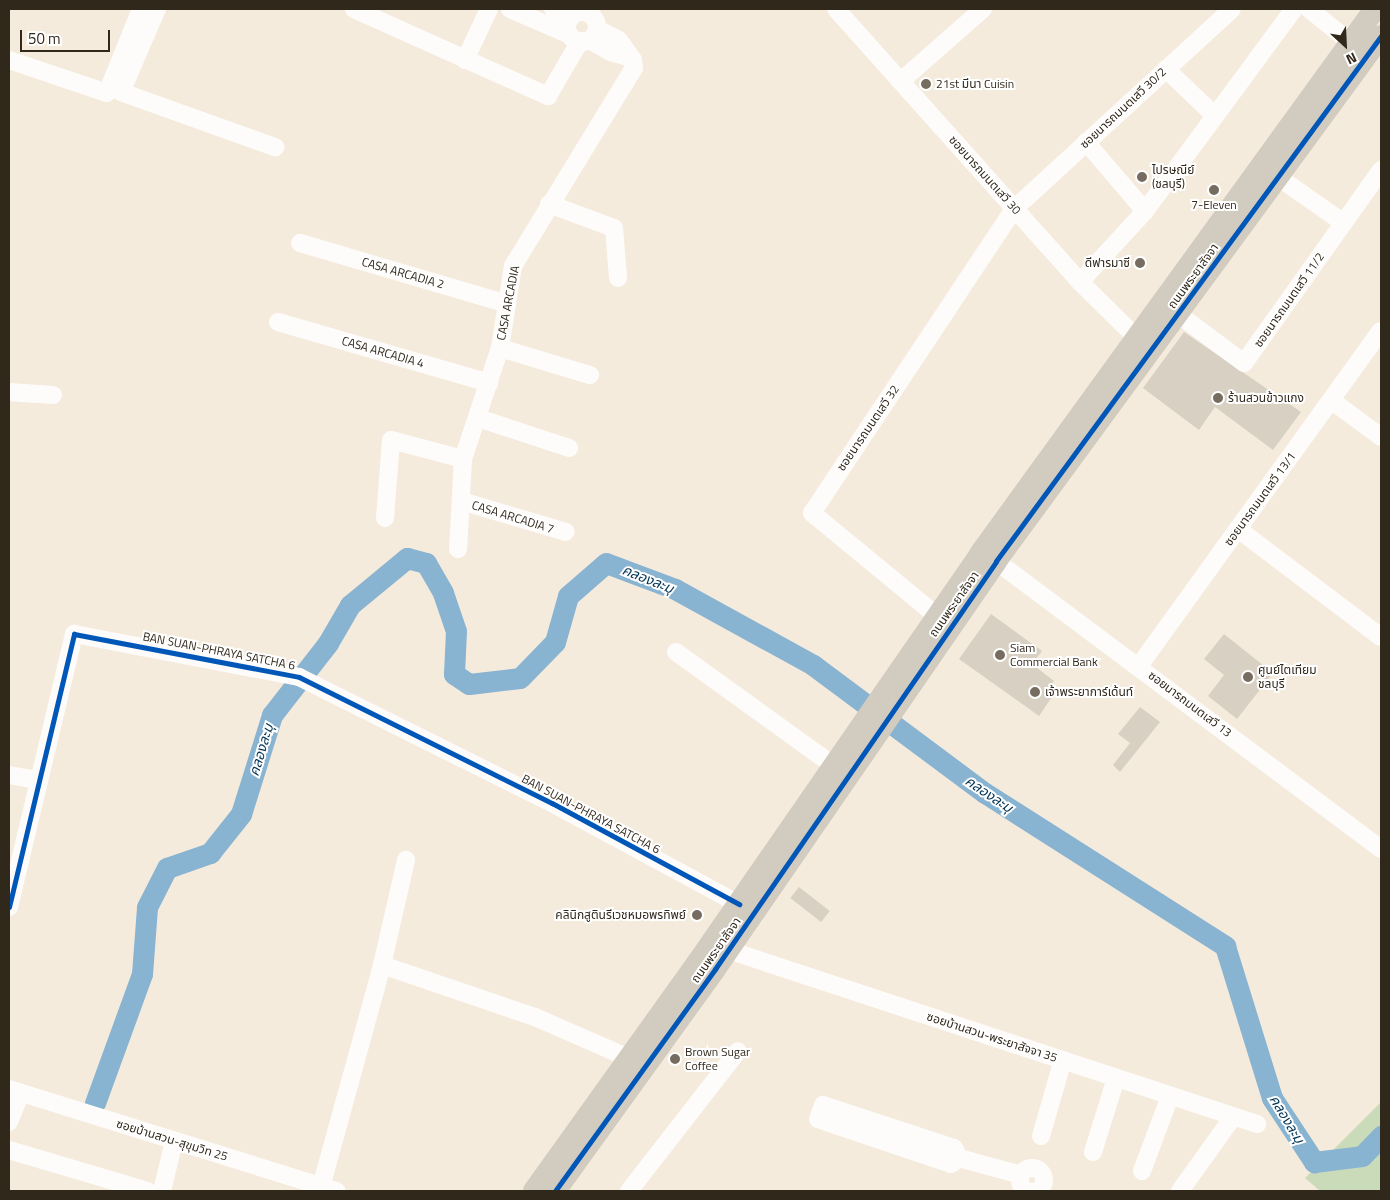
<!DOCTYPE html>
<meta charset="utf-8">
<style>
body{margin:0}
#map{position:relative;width:1390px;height:1200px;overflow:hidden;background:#f5ebdd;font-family:"Titillium Web","Noto Sans Thai",sans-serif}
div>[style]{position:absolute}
.green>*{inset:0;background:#cadbba}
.river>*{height:21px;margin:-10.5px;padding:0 10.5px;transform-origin:10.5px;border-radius:10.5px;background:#88b3d1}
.building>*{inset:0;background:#d8d0c3;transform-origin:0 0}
.minor>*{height:18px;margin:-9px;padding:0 9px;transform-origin:9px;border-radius:9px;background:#fefcfa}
.minor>.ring{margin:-9px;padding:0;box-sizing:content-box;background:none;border:18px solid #fefcfa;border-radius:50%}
.major>*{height:22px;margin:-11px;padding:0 11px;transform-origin:11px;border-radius:11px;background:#d1cbc0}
.cycleway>*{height:5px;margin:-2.5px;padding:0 2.5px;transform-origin:2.5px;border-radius:2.5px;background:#0057b8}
.dots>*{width:14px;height:14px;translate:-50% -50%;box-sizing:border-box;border:2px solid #fff;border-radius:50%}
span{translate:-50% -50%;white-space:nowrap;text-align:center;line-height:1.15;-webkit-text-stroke:4px #fff;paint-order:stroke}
.poi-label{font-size:12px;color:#31281c}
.left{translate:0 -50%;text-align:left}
.right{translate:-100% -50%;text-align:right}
.street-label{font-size:12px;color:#31281c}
.water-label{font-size:14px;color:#003454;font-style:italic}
.frame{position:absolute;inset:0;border:10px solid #31281c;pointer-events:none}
.north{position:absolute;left:1320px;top:20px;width:50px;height:50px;-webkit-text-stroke:4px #fff;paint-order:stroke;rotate:155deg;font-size:14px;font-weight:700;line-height:20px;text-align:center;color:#31281c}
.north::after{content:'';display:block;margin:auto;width:18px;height:22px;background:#31281c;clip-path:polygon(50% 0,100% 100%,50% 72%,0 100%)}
.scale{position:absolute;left:20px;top:30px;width:90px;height:22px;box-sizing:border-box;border:2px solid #31281c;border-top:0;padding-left:6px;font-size:15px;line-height:18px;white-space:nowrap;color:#31281c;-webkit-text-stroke:4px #fff;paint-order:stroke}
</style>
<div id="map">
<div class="green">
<div style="clip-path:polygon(1381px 1102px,1381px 1191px,1320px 1191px,1305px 1178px)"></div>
</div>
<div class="river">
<div style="left:95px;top:1103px;width:137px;rotate:-70deg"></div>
<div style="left:142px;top:974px;width:67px;rotate:-85.7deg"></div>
<div style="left:147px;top:907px;width:44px;rotate:-62.9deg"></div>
<div style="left:167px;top:868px;width:46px;rotate:-19.2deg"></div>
<div style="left:210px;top:853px;width:50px;rotate:-51.5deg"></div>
<div style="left:241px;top:814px;width:104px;rotate:-72.6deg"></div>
<div style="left:272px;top:715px;width:91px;rotate:-52.1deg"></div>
<div style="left:328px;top:643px;width:44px;rotate:-59.9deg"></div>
<div style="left:350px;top:605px;width:74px;rotate:-39.5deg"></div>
<div style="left:407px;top:558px;width:20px;rotate:15deg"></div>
<div style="left:426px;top:563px;width:34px;rotate:60deg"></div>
<div style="left:443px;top:593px;width:40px;rotate:71.1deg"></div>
<div style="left:456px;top:631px;width:43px;rotate:92.7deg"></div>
<div style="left:454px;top:674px;width:18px;rotate:34deg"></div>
<div style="left:469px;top:684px;width:51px;rotate:-6.7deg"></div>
<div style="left:520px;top:678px;width:50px;rotate:-45.8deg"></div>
<div style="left:555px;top:642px;width:48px;rotate:-74.2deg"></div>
<div style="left:568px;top:596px;width:50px;rotate:-41deg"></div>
<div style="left:606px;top:563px;width:74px;rotate:20.6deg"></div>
<div style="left:675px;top:589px;width:158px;rotate:28.8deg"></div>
<div style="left:813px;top:665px;width:214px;rotate:36.7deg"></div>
<div style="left:985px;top:793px;width:285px;rotate:32.5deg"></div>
<div style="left:1225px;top:946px;width:159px;rotate:72.8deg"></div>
<div style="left:1272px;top:1098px;width:77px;rotate:56.7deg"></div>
<div style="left:1314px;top:1162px;width:48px;rotate:-7.1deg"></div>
<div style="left:1362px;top:1156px;width:28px;rotate:-46deg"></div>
</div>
<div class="building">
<div style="clip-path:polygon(1184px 332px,1301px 412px,1273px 450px,1215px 407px,1199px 430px,1143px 388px)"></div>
<div style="clip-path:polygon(991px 614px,1042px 651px,1032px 664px,1054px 681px,1048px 689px,1054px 694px,1039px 716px,959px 659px)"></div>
<div style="clip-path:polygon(1224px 634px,1273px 673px,1237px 719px,1208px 696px,1224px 675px,1204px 659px)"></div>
<div style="clip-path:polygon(1140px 707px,1160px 722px,1120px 772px,1113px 765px,1130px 743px,1118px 734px)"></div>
<div style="left:799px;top:887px;width:39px;height:14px;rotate:38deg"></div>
</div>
<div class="minor">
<div style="left:157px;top:9px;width:90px;rotate:113.4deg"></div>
<div style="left:121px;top:92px;width:164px;rotate:19.7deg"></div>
<div style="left:354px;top:9px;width:213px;rotate:24.2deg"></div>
<div style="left:548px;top:96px;width:64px;rotate:-59.8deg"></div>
<div style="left:510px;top:9px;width:65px;rotate:23.4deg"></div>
<div style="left:553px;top:9px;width:20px;rotate:24deg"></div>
<div style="left:836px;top:9px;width:366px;rotate:48.2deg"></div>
<div style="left:1080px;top:282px;width:80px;rotate:44.5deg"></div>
<div style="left:1309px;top:9px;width:53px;rotate:38.8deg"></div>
<div class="ring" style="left:567px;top:12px;width:12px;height:12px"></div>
<div style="left:589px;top:40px;width:25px;rotate:29deg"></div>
<div style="left:611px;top:52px;width:19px;rotate:16deg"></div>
<div style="left:9px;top:60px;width:103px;rotate:18.6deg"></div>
<div style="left:107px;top:93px;width:91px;rotate:-68deg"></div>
<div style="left:465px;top:60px;width:56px;rotate:-64.8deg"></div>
<div style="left:1166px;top:69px;width:68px;rotate:43.8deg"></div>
<div style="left:901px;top:81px;width:109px;rotate:-41.3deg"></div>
<div style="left:1086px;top:142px;width:91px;rotate:49.5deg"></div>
<div style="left:1278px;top:177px;width:80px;rotate:34.9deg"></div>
<div style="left:549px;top:204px;width:69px;rotate:20.3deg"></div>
<div style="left:614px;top:228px;width:50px;rotate:85.4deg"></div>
<div style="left:300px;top:243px;width:216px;rotate:16.4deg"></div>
<div style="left:1080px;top:282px;width:96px;rotate:-47.5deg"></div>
<div style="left:1145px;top:211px;width:251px;rotate:-53.6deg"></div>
<div style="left:1178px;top:314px;width:82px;rotate:36.6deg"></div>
<div style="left:1244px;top:363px;width:237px;rotate:-54.6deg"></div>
<div style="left:278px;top:322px;width:220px;rotate:16.1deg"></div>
<div style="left:500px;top:348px;width:94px;rotate:16.7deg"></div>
<div style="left:9px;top:392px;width:44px;rotate:3.9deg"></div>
<div style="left:1331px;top:400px;width:62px;rotate:36.5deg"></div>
<div style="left:478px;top:418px;width:96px;rotate:18.2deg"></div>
<div style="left:461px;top:501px;width:109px;rotate:16.4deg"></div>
<div style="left:385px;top:518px;width:78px;rotate:-85.6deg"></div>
<div style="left:391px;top:440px;width:74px;rotate:14.8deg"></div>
<div style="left:1238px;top:529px;width:179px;rotate:37.1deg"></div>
<div style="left:458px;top:549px;width:90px;rotate:-86.8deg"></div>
<div style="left:463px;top:459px;width:117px;rotate:-71.6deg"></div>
<div style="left:500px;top:348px;width:83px;rotate:-81deg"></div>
<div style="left:513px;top:266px;width:232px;rotate:-58.6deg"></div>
<div style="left:634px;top:68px;width:8px;rotate:-97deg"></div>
<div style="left:633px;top:60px;width:24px;rotate:-125deg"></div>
<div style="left:619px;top:40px;width:25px;rotate:-153deg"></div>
<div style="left:996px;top:561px;width:481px;rotate:36.8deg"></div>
<div style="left:937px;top:616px;width:162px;rotate:-140.5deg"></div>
<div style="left:812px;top:513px;width:366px;rotate:-56.4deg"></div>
<div style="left:1015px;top:208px;width:294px;rotate:-42.5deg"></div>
<div style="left:676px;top:652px;width:195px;rotate:35.8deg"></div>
<div style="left:1139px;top:666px;width:413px;rotate:-54.2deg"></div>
<div style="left:9px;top:775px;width:27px;rotate:10deg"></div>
<div style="left:9px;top:907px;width:281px;rotate:-76.6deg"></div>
<div style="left:74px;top:634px;width:229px;rotate:10.8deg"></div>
<div style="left:299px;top:677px;width:283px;rotate:26.5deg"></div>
<div style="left:552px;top:803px;width:213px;rotate:28.4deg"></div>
<div style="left:728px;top:950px;width:557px;rotate:18.21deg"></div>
<div style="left:382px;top:965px;width:162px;rotate:18.8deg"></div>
<div style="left:535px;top:1017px;width:103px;rotate:23.6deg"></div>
<div style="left:9px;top:1089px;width:343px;rotate:17.3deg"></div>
<div style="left:9px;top:1122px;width:31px;rotate:-68deg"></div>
<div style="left:1041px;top:1136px;width:79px;rotate:-73.9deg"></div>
<div style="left:9px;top:1150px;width:144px;rotate:16.5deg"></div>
<div style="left:1093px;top:1152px;width:77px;rotate:-72.7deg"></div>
<div style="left:959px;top:1158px;width:10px;rotate:143deg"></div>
<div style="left:951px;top:1164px;width:140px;rotate:-161.3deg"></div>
<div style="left:818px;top:1119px;width:15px;rotate:-70deg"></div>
<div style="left:823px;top:1105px;width:138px;rotate:18.2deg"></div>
<div style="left:954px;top:1148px;width:11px;rotate:63deg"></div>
<div style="left:959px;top:1158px;width:64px;rotate:15.3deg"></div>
<div class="ring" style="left:1020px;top:1168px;width:6px;height:6px"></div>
<div style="left:1142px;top:1171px;width:80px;rotate:-69.5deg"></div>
<div style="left:321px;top:1187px;width:230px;rotate:-74.6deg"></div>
<div style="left:382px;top:965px;width:108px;rotate:-77.1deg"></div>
<div style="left:162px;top:1191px;width:51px;rotate:-76.5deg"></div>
<div style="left:629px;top:1191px;width:177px;rotate:-52.1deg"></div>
<div style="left:1180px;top:1191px;width:91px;rotate:-54.4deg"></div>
</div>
<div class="major">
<div style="left:534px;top:1191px;width:282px;rotate:-54.4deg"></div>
<div style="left:698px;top:962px;width:496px;rotate:-55.3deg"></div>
<div style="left:980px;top:554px;width:673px;rotate:-54.07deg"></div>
<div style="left:555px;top:1191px;width:274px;rotate:-54.2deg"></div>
<div style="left:715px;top:969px;width:495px;rotate:-55.4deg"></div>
<div style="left:996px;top:561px;width:651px;rotate:-53.75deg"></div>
</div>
<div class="cycleway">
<div style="left:9px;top:907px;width:281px;rotate:-76.6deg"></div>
<div style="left:74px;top:634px;width:229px;rotate:10.8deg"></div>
<div style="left:299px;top:677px;width:283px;rotate:26.5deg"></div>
<div style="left:552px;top:803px;width:213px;rotate:28.4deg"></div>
<div style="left:555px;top:1191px;width:274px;rotate:-54.2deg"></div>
<div style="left:715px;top:969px;width:495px;rotate:-55.4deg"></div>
<div style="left:996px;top:561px;width:651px;rotate:-53.75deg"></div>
</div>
<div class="dots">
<div style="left:926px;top:84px;background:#766c60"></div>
<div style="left:1142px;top:177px;background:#766c60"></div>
<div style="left:1214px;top:190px;background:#766c60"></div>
<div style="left:1140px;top:263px;background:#766c60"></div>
<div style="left:1218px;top:398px;background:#766c60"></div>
<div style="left:1000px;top:655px;background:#766c60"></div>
<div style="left:1248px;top:677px;background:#766c60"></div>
<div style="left:1035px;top:692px;background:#766c60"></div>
<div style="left:697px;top:915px;background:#766c60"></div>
<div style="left:675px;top:1059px;background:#766c60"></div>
</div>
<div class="poi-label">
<span class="left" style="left:936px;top:84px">21st มีนา Cuisin</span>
<span class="left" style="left:1152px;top:177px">ไปรษณีย์<br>(ชลบุรี)</span>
<span style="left:1214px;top:205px">7-Eleven</span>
<span class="right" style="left:1130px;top:263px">ดีฟารมาซี</span>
<span class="left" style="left:1228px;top:398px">ร้านสวนข้าวแกง</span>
<span class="left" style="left:1010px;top:655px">Siam<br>Commercial Bank</span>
<span class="left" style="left:1258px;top:677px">ศูนย์ไตเทียม<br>ชลบุรี</span>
<span class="left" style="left:1045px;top:692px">เจ้าพระยาการ์เด้นท์</span>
<span class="right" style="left:686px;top:915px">คลินิกสูตินรีเวชหมอพรทิพย์</span>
<span class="left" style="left:685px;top:1059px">Brown Sugar<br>Coffee</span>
</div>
<div class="street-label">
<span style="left:1123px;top:108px;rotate:-43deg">ซอยนารถมนตเสวี 30/2</span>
<span style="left:985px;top:175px;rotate:48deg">ซอยนารถมนตเสวี 30</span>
<span style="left:403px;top:273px;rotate:16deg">CASA ARCADIA 2</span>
<span style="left:1193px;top:276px;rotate:-54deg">ถนนพระยาสัจจา</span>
<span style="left:1289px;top:300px;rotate:-55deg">ซอยนารถมนตเสวี 11/2</span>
<span style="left:508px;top:303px;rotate:-79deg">CASA ARCADIA</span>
<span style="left:383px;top:352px;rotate:16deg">CASA ARCADIA 4</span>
<span style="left:868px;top:428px;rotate:-56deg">ซอยนารถมนตเสวี 32</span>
<span style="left:1260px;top:499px;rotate:-54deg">ซอยนารถมนตเสวี 13/1</span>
<span style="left:513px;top:517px;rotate:17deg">CASA ARCADIA 7</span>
<span style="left:954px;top:604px;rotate:-55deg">ถนนพระยาสัจจา</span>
<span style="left:219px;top:651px;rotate:11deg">BAN SUAN-PHRAYA SATCHA 6</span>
<span style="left:1190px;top:704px;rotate:37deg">ซอยนารถมนตเสวี 13</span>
<span style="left:591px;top:814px;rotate:28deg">BAN SUAN-PHRAYA SATCHA 6</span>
<span style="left:716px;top:950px;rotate:-55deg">ถนนพระยาสัจจา</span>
<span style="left:992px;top:1037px;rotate:18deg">ซอยบ้านสวน-พระยาสัจจา 35</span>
<span style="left:172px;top:1140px;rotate:17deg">ซอยบ้านสวน-สุขุมวิท 25</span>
</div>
<div class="water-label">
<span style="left:648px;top:579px;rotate:22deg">คลองละมุ</span>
<span style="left:261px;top:750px;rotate:-73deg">คลองละมุ</span>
<span style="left:989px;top:794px;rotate:34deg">คลองละมุ</span>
<span style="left:1287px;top:1119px;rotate:59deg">คลองละมุ</span>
</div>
<div class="frame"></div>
<div class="north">N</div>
<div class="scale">50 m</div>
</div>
